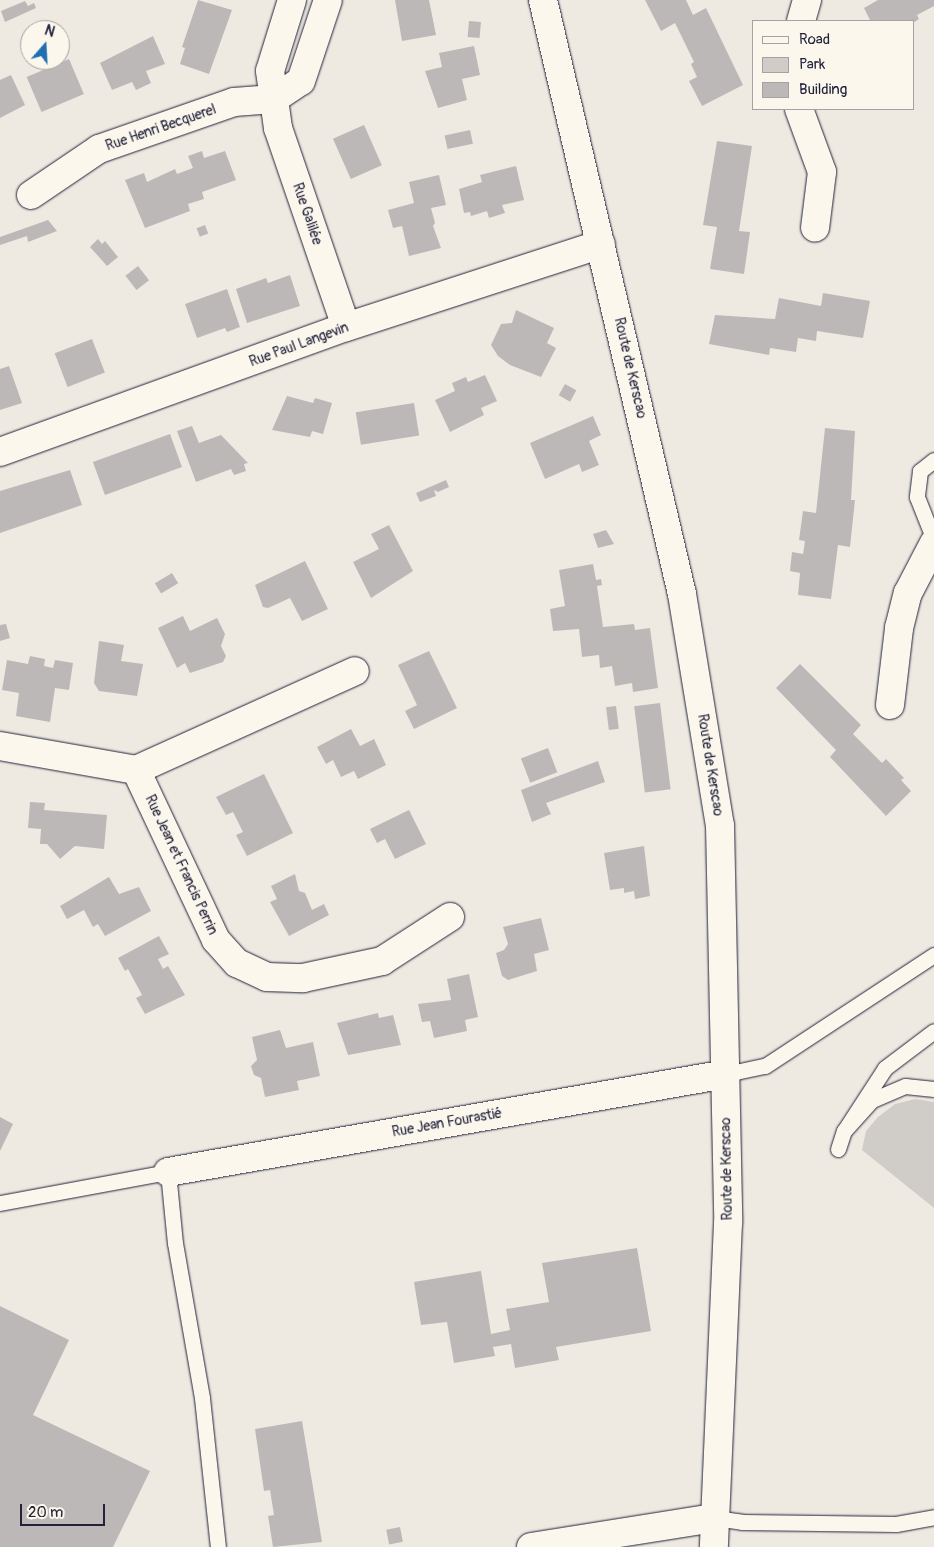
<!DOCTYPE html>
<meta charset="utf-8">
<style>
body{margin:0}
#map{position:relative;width:934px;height:1547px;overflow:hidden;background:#eeeae2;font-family:Pangolin,sans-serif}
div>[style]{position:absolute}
.green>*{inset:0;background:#d0cdc9}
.building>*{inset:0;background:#bcb8b8;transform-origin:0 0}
.roads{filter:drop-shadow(0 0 1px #22223b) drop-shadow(0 0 1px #22223b)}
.service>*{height:15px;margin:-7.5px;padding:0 7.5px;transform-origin:7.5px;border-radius:7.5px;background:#fbf7ec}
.minor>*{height:28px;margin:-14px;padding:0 14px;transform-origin:14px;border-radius:14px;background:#fbf7ec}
.tertiary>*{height:28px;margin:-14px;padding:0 14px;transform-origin:14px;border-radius:14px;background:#fbf7ec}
span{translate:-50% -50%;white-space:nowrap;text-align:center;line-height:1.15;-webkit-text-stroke:4px #fbf7ec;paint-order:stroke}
.street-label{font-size:14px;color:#22223b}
.legend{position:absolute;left:752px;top:20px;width:162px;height:90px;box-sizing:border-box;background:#fbf7ec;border:1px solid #a4a2a5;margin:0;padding:6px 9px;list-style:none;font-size:15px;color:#22223b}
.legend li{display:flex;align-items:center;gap:10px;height:25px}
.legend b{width:25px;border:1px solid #a4a2a5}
.north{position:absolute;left:20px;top:20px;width:50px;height:50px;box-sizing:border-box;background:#fbf7ec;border:1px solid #a4a2a5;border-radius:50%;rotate:19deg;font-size:14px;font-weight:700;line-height:20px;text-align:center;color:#22223b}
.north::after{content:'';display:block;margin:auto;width:18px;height:22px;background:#1f6fb2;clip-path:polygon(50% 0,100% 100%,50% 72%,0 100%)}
.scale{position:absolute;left:20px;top:1504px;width:85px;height:22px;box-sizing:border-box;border:2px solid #22223b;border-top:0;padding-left:6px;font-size:15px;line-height:18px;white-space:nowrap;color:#22223b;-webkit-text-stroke:4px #fbf7ec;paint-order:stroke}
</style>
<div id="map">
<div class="green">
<div style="clip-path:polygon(915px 1099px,934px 1102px,934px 1208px,862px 1150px,866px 1131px,878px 1117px,895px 1104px)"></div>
</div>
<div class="building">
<div style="clip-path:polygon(198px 0,232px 10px,209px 74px,180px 64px,185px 48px,182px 47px)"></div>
<div style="clip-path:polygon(395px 0,429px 0,436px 35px,402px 41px)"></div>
<div style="clip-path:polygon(645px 0,686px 0,693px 15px,706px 8px,743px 85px,702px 106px,689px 81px,697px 77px,691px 64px,694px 62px,675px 23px,661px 31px)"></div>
<div style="clip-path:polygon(878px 0,934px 0,934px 6px,917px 15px,919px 19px,913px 23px,868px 21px,870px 20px,864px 8px)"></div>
<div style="clip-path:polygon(25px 1px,28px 6px,34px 3px,36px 8px,5px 22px,1px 11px)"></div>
<div style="left:469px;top:21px;width:12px;height:16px;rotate:5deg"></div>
<div style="clip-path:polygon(153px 36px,165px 64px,146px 71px,151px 83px,136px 90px,132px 82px,112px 90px,100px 63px)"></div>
<div style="clip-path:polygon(474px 46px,480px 75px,462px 79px,467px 100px,438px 108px,425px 71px,442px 67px,439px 53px)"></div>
<div style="left:69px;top:59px;width:38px;height:46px;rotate:67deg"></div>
<div style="clip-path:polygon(11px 75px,25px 105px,0 118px,0 80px)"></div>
<div style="left:364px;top:125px;width:44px;height:34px;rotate:66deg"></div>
<div style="left:470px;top:130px;width:14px;height:26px;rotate:78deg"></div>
<div style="clip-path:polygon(717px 141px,752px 146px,739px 231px,750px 232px,744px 274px,710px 269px,717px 227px,703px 225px)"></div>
<div style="clip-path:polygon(202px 151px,204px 158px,225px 151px,236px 180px,202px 192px,204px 199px,188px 204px,190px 211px,145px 228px,125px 180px,144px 173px,147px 182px,175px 169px,177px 174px,193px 168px,188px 156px)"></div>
<div style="clip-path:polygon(516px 166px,524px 200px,502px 205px,505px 213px,489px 218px,487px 211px,471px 216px,470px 212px,464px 213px,459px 189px,482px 182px,480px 175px)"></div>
<div style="clip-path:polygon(439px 175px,446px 205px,431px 208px,435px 223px,433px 226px,441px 248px,409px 256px,402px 226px,393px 228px,388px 210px,414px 203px,409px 182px)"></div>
<div style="clip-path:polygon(48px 220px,57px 231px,28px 242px,27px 236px,0 245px,0 237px)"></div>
<div style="left:205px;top:225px;width:9px;height:9px;rotate:69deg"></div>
<div style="clip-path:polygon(98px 239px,102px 244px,105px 241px,118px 257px,107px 266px,90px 247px)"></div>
<div style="left:138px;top:266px;width:18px;height:16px;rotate:52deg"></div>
<div style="clip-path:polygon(290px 275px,300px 306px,247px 323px,236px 289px,266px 278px,268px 283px)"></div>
<div style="clip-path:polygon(227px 289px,240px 327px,227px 332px,225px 328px,197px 338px,185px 304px)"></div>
<div style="clip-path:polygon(823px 293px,870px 301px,863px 338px,817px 331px,816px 341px,798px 338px,796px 352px,770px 348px,769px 355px,709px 344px,715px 315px,775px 319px,779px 298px,821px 306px)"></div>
<div style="clip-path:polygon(516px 310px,554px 328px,547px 343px,556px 348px,541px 377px,510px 365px,498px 356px,491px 345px,501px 324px,512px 323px)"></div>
<div style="left:92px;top:339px;width:36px;height:40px;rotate:69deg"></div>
<div style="clip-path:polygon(9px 366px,22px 403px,0 410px,0 369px)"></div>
<div style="clip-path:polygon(485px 375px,497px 401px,481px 408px,484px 415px,450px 432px,435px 400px,455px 391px,452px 383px,466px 377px,468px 382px)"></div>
<div style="left:565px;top:384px;width:13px;height:13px;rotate:29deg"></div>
<div style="clip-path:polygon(287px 396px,313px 403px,315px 398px,332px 403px,323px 434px,312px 431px,310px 437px,272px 430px)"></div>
<div style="left:414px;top:403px;width:33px;height:59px;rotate:81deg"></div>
<div style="clip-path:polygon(593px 416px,601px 435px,589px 441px,599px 465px,582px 472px,579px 464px,545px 479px,530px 443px)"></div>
<div style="clip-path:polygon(192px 426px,199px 443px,221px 435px,248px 463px,244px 464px,246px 471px,234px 475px,231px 469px,196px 482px,177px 431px)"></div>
<div style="clip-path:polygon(825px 428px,855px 431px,851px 500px,855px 500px,850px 547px,838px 545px,831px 599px,798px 595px,800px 573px,790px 571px,792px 552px,803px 554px,805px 541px,799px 540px,803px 511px,816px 513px)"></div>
<div style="left:170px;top:434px;width:35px;height:82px;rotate:70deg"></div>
<div style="clip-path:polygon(70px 470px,82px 505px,0 533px,0 491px)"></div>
<div style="clip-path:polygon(446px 480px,449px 487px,438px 492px,434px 490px,436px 496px,420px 502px,416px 493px)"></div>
<div style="clip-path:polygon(389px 525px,413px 571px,371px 598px,353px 562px,379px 549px,371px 534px)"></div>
<div style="clip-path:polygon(606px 530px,614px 544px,598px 548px,593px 534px)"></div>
<div style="clip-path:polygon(305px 561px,328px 609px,302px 621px,290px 598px,268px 608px,263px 607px,255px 585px)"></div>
<div style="clip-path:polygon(593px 564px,596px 580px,601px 579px,602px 585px,597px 586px,603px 627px,634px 624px,635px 630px,650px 628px,658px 688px,633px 692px,632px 683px,615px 686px,612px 666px,600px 668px,599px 655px,582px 657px,579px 629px,553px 631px,550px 609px,565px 606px,559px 570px)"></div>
<div style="left:172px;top:573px;width:12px;height:20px;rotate:59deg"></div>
<div style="clip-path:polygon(183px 616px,190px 631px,217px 618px,225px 634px,221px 646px,226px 656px,223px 662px,190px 673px,185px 663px,177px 668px,158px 628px)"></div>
<div style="clip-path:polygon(6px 624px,10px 638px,0 641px,0 625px)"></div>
<div style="clip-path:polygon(99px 641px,124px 645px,121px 661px,143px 664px,137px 696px,99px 691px,94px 683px)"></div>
<div style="clip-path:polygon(429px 651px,457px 708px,414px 729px,405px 711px,417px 705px,398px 665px)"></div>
<div style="clip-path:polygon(30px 656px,45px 659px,44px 666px,53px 668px,55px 660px,73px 663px,69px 690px,55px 688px,50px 722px,16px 716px,19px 693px,2px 690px,7px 660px,28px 664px)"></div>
<div style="clip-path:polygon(800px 664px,861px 725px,853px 734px,882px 763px,886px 759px,904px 778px,901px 780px,911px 791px,886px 816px,830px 757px,836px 750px,776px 688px)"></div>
<div style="left:660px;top:703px;width:87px;height:26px;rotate:83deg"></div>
<div style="left:616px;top:706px;width:23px;height:10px;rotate:83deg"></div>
<div style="clip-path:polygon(351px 729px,360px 746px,374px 739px,386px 765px,358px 779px,354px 771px,341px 777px,333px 760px,326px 764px,317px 747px)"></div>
<div style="left:548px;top:748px;width:26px;height:29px;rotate:69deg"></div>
<div style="clip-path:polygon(598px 761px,605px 782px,546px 803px,551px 814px,532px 822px,521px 790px)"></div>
<div style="clip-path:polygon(264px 774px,293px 833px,247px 856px,236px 835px,243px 832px,233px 812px,226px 815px,216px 797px)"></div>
<div style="clip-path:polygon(30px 802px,45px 803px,44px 810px,107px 815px,104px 849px,75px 846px,60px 859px,47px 844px,40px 844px,41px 829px,28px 828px)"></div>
<div style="clip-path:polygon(409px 810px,426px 844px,395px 859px,385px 839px,377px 843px,370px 829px)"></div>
<div style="clip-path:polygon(644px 846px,650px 896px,635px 899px,634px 891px,624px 893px,624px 888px,610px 890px,604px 853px)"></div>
<div style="clip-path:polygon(295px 874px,299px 891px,305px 893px,312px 910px,324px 904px,329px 915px,289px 936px,270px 902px,277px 899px,271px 886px)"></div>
<div style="clip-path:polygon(109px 877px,119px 894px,139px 887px,151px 911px,105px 936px,98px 924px,93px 927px,84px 910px,67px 919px,60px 906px)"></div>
<div style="clip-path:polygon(541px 918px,549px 950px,534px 954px,537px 971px,508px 980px,502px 976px,496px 953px,504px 950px,508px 944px,503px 927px)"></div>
<div style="clip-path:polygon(159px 936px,169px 954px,158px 959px,163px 969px,168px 966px,185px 995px,145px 1014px,136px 998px,142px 995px,128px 969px,125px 971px,118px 958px)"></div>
<div style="clip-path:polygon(469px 974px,478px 1017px,465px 1020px,467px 1031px,434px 1038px,430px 1021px,422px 1022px,418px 1004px,451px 1000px,447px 979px)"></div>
<div style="clip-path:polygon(378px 1013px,379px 1018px,393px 1015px,401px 1045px,348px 1055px,337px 1023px)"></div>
<div style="clip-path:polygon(280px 1030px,286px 1048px,313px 1042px,320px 1076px,297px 1081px,299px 1090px,265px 1097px,261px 1078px,254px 1075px,251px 1066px,257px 1060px,252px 1037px)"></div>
<div style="clip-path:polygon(0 1117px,13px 1124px,0 1151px)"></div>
<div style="clip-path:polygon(637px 1248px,651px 1331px,556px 1347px,559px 1360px,515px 1368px,511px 1344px,493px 1347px,495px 1356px,454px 1363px,447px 1322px,421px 1325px,414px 1282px,481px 1271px,491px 1334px,510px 1330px,506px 1309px,549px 1302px,542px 1263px)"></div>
<div style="clip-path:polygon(0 1306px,69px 1340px,33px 1415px,150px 1471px,113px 1547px,0 1547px)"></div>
<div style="clip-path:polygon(302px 1421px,322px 1542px,273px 1547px,268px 1516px,274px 1515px,270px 1490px,264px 1491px,255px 1429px)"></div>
<div style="left:400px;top:1527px;width:15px;height:14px;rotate:79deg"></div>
</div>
<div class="roads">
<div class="service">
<div style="left:934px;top:460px;width:18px;rotate:142deg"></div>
<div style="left:920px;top:471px;width:26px;rotate:97deg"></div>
<div style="left:917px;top:497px;width:46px;rotate:68.4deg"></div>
<div style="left:726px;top:1074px;width:40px;rotate:-12deg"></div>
<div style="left:765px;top:1066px;width:202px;rotate:-33.3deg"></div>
<div style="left:844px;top:1131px;width:75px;rotate:-56.9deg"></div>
<div style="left:885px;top:1068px;width:61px;rotate:-37.1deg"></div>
<div style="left:838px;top:1149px;width:19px;rotate:-72deg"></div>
<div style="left:844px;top:1131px;width:42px;rotate:-47.9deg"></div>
<div style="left:872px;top:1100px;width:36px;rotate:-23deg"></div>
<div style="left:905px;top:1086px;width:29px;rotate:6deg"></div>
<div style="left:0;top:1203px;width:171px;rotate:-10.5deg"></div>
<div style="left:168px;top:1172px;width:71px;rotate:84.4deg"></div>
<div style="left:175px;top:1243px;width:157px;rotate:80.1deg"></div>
<div style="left:202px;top:1398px;width:150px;rotate:83.9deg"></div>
<div style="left:715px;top:1518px;width:27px;rotate:8deg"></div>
<div style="left:742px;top:1522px;width:154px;rotate:0.7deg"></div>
<div style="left:896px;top:1524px;width:39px;rotate:-10deg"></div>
</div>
<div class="minor">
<div style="left:292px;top:0;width:74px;rotate:107.2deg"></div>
<div style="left:270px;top:71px;width:58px;rotate:82deg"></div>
<div style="left:278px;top:128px;width:210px;rotate:71.1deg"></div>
<div style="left:801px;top:21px;width:22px;rotate:-74deg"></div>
<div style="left:799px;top:109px;width:67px;rotate:69.9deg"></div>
<div style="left:822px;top:172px;width:56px;rotate:97.1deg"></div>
<div style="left:31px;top:195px;width:82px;rotate:-34.1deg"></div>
<div style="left:99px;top:149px;width:143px;rotate:-19.2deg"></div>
<div style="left:234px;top:102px;width:40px;rotate:-4.3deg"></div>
<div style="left:274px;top:99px;width:32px;rotate:-34deg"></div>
<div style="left:301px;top:81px;width:85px;rotate:-71.6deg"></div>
<div style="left:0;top:452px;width:368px;rotate:-19.9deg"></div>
<div style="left:346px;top:327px;width:268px;rotate:-18deg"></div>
<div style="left:890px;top:705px;width:78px;rotate:-83.3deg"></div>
<div style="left:899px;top:628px;width:36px;rotate:-76deg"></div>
<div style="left:908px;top:593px;width:56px;rotate:-62.5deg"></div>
<div style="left:0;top:746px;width:138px;rotate:10deg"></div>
<div style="left:136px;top:770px;width:188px;rotate:64.8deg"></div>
<div style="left:216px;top:940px;width:31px;rotate:48deg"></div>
<div style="left:237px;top:963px;width:33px;rotate:25deg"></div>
<div style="left:267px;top:977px;width:36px;rotate:2deg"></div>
<div style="left:303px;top:978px;width:81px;rotate:-12.1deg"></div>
<div style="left:382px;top:961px;width:81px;rotate:-32.9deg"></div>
<div style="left:136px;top:770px;width:240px;rotate:-24.3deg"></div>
<div style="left:168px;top:1172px;width:567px;rotate:-9.96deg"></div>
<div style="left:531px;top:1547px;width:186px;rotate:-9deg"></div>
</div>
<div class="tertiary">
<div style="left:543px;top:0;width:610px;rotate:76.83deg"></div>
<div style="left:682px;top:594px;width:234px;rotate:80.7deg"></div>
<div style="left:720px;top:825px;width:398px;rotate:88.8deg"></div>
<div style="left:728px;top:1223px;width:324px;rotate:92.5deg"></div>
</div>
</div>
<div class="street-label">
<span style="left:161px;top:128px;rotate:-19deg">Rue Henri Becquerel</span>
<span style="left:307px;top:214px;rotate:71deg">Rue Galilée</span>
<span style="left:299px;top:345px;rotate:-20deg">Rue Paul Langevin</span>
<span style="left:630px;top:368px;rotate:77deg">Route de Kerscao</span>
<span style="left:710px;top:765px;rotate:81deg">Route de Kerscao</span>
<span style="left:181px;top:865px;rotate:65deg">Rue Jean et Francis Perrin</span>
<span style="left:447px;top:1123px;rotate:-10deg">Rue Jean Fourastié</span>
<span style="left:727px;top:1169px;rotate:-91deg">Route de Kerscao</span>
</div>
<ul class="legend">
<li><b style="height:6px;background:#fbf7ec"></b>Road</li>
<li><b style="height:14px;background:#d0cdc9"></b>Park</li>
<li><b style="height:14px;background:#bcb8b8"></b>Building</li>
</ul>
<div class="north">N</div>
<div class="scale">20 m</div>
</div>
